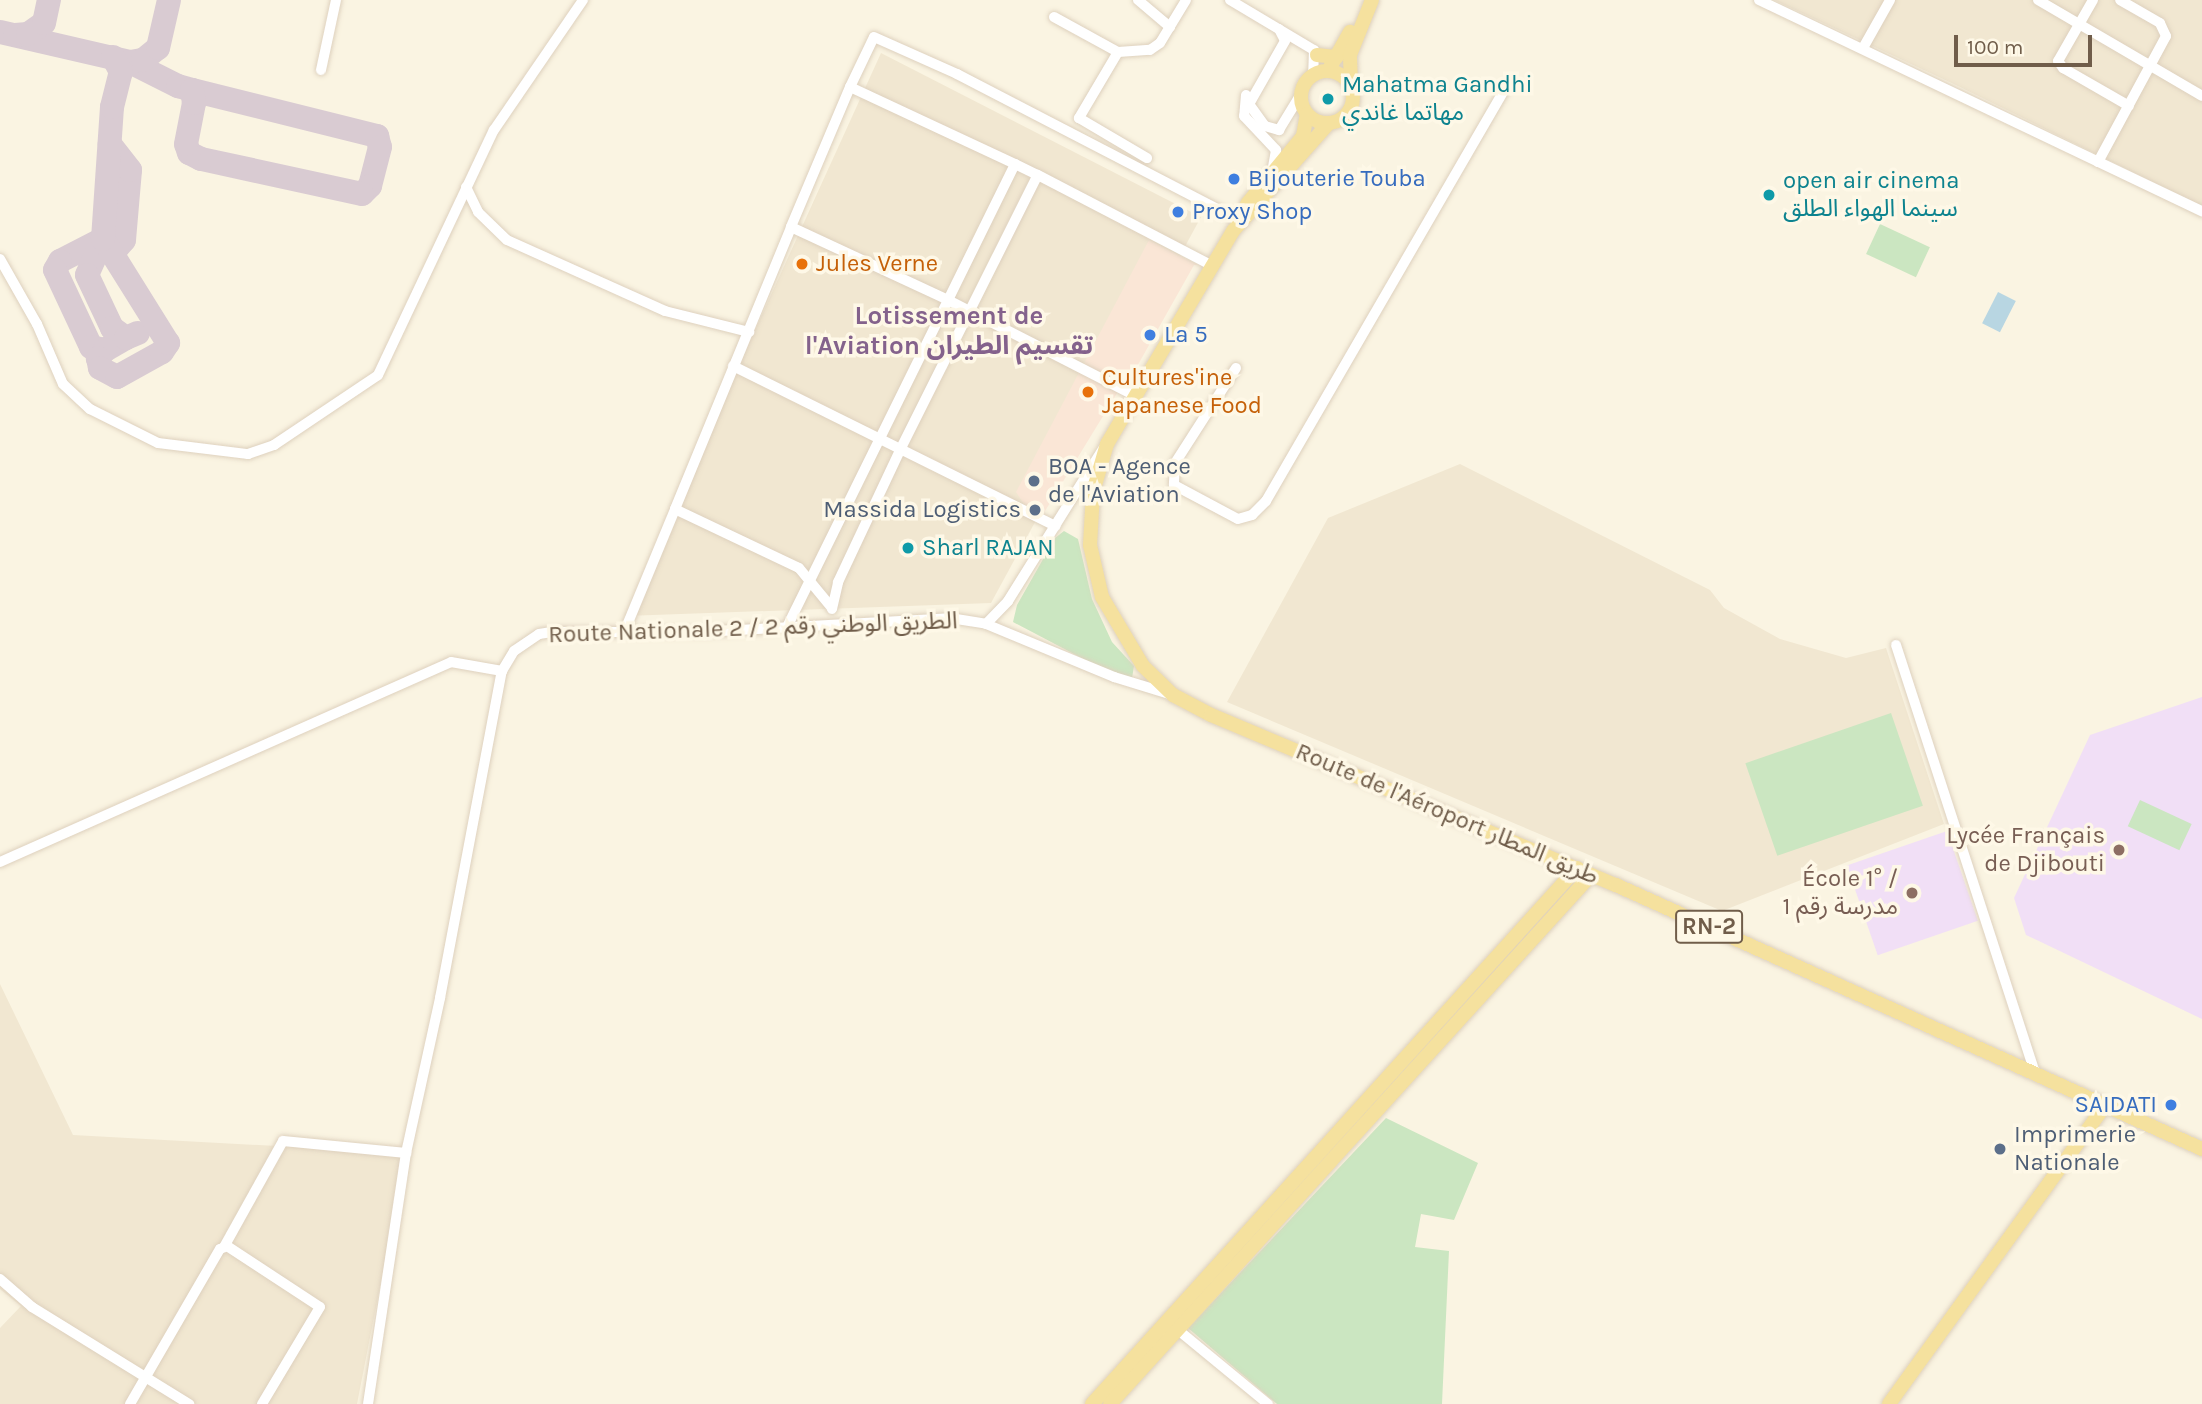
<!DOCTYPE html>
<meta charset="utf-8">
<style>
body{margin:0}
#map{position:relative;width:2202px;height:1404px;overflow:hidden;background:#faf4e2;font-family:Karla,"Noto Sans Arabic",sans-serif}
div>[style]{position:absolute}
.residential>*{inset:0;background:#f1e7d1}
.commercial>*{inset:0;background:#fae6d6}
.education>*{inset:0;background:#f1dff6;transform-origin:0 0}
.green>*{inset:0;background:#cbe6c1;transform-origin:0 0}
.water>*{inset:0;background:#b8d6e2;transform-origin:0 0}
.taxiway>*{height:24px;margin:-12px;padding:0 12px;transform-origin:12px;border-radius:12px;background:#d9cbd2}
.roads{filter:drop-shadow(0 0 2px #ded1be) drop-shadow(0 0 2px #ded1be)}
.minor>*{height:10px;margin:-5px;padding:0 5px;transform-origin:5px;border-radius:5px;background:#fff}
.major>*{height:14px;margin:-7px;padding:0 7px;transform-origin:7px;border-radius:7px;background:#f5e19e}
.major>.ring{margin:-7px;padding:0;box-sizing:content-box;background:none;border:14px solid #f5e19e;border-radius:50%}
.dots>*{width:19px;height:19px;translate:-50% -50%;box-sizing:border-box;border:4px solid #fef8e7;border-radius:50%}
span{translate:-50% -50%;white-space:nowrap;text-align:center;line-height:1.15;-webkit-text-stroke:7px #fef8e7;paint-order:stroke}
.shield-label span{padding:2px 5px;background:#fef8e7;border:2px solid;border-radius:5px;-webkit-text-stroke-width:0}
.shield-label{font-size:23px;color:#705d4a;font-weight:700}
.culture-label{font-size:24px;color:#0d838f}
.left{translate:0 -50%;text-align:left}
.shop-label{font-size:24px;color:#366cbe}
.right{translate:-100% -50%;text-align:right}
.food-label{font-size:24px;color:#c56008}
.service-label{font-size:24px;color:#4e5e75}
.street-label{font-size:24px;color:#705d4a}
.education-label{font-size:24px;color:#785e54}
.neighbourhood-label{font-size:26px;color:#84628c;font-weight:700}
.scale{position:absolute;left:1954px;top:35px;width:138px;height:32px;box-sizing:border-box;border:4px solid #705d4a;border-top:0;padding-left:9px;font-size:21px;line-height:24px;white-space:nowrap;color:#705d4a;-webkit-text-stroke:5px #fef8e7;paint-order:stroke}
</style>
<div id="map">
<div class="residential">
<div style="clip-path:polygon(1774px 0,2202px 0,2202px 206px,1956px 85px)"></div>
<div style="clip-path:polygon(881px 53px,1201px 217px,991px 603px,625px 616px)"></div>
<div style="clip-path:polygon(1460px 464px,1710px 590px,1724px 608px,1780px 639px,1846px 658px,1886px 648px,1944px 824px,1722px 911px,1227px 702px,1328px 518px)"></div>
<div style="clip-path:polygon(0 984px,73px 1135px,406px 1153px,357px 1404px,0 1404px,0 1328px,21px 1306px,0 1289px)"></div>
</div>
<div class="commercial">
<div style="clip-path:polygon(1149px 240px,1198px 265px,1194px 265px,1126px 386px,1122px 385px,1042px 516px,1028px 510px,1016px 492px)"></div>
</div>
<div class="education">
<div style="clip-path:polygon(2202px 697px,2202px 1019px,2026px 935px,2014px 898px,2090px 735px)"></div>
<div style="left:1947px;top:831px;width:95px;height:106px;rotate:71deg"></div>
</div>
<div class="green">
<div style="left:1880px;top:224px;width:55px;height:33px;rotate:25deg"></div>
<div style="clip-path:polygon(1064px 531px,1078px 539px,1092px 599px,1112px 642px,1134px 666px,1132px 678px,1110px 673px,1013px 622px,1017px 605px,1055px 538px)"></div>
<div style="left:1891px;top:713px;width:98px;height:154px;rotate:71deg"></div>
<div style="left:2140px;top:800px;width:57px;height:29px;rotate:25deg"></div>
<div style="clip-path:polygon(1386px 1118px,1478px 1163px,1454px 1220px,1421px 1214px,1415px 1247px,1449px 1251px,1442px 1404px,1277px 1404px,1188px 1328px)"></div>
</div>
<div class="water">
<div style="left:1998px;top:292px;width:20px;height:35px;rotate:27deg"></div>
</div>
<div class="taxiway">
<div style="left:0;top:32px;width:133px;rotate:13deg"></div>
<div style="left:130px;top:62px;width:54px;rotate:26.6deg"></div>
<div style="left:178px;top:86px;width:15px;rotate:16deg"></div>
<div style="left:192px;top:90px;width:191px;rotate:14deg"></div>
<div style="left:377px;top:136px;width:11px;rotate:75deg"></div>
<div style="left:380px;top:147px;width:40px;rotate:104.4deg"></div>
<div style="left:370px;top:186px;width:11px;rotate:135deg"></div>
<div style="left:362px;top:194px;width:165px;rotate:-167.7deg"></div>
<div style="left:201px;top:159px;width:13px;rotate:-153deg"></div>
<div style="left:189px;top:153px;width:9px;rotate:-108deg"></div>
<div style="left:186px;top:144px;width:42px;rotate:-79deg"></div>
<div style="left:194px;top:103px;width:13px;rotate:-99deg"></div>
<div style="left:15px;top:35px;width:13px;rotate:-4deg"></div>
<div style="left:28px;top:34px;width:19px;rotate:-35deg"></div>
<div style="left:44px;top:23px;width:24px;rotate:-78deg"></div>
<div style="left:130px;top:62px;width:13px;rotate:-9deg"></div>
<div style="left:143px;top:60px;width:19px;rotate:-39deg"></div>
<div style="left:158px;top:48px;width:49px;rotate:-77.1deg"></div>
<div style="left:103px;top:239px;width:48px;rotate:152.9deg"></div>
<div style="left:60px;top:261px;width:10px;rotate:119deg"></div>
<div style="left:55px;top:270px;width:85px;rotate:64.9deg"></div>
<div style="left:91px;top:347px;width:14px;rotate:12deg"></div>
<div style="left:105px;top:350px;width:24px;rotate:-30deg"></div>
<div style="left:103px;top:239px;width:39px;rotate:114deg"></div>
<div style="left:87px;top:275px;width:59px;rotate:64.7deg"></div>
<div style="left:112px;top:328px;width:17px;rotate:36deg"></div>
<div style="left:126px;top:338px;width:13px;rotate:-23deg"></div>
<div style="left:106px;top:244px;width:12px;rotate:14deg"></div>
<div style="left:118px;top:247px;width:9px;rotate:-49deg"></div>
<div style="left:124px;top:240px;width:70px;rotate:-85.1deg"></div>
<div style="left:130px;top:170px;width:33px;rotate:-128deg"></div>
<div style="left:105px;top:350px;width:11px;rotate:131deg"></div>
<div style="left:98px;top:358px;width:10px;rotate:79deg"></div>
<div style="left:100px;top:368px;width:19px;rotate:28deg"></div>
<div style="left:117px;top:377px;width:51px;rotate:-29.1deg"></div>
<div style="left:162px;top:352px;width:11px;rotate:-56deg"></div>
<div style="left:168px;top:343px;width:123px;rotate:-122deg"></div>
<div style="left:103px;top:239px;width:132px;rotate:-86.1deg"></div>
<div style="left:112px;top:107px;width:36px;rotate:-76deg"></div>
<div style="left:121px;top:72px;width:17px;rotate:-118deg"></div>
</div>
<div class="roads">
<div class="minor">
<div style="left:1138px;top:0;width:42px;rotate:40.2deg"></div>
<div style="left:1230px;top:0;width:98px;rotate:30.8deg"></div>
<div style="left:1314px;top:50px;width:25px;rotate:92deg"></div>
<div style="left:1759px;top:0;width:491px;rotate:25.5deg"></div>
<div style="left:2038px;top:0;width:190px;rotate:30.3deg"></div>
<div style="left:2093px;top:0;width:70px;rotate:119.8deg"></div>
<div style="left:2058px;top:61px;width:9px;rotate:54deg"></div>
<div style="left:2063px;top:68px;width:76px;rotate:29.9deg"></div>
<div style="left:1054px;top:17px;width:73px;rotate:28.7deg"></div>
<div style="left:1118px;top:52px;width:32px;rotate:-4deg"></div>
<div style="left:1150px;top:50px;width:12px;rotate:-35deg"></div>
<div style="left:1160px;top:43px;width:50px;rotate:-58.8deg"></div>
<div style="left:1279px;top:29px;width:13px;rotate:63deg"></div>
<div style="left:1285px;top:41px;width:73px;rotate:119.7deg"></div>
<div style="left:1249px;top:104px;width:27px;rotate:54deg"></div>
<div style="left:1265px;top:126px;width:15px;rotate:16deg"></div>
<div style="left:1279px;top:130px;width:42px;rotate:-58.6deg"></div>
<div style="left:1863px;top:48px;width:55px;rotate:-60.6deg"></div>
<div style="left:1118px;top:52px;width:77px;rotate:120.6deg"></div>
<div style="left:1079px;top:118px;width:79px;rotate:30.5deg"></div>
<div style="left:321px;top:70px;width:72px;rotate:-77.9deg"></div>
<div style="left:850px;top:87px;width:55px;rotate:-64.4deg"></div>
<div style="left:874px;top:37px;width:91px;rotate:24deg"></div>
<div style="left:957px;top:74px;width:323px;rotate:27.4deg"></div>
<div style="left:1246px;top:95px;width:21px;rotate:95deg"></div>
<div style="left:1244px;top:116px;width:47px;rotate:46.7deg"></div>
<div style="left:1276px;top:150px;width:22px;rotate:100deg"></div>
<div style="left:2098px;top:162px;width:143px;rotate:-61.6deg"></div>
<div style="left:2166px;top:36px;width:14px;rotate:-115deg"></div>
<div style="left:2160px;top:23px;width:46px;rotate:-150.1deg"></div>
<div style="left:1015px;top:164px;width:25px;rotate:26deg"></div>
<div style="left:466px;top:187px;width:28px;rotate:64deg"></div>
<div style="left:478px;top:212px;width:40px;rotate:44deg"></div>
<div style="left:507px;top:240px;width:173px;rotate:24.2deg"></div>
<div style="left:665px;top:311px;width:87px;rotate:14deg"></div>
<div style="left:0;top:259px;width:75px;rotate:60.4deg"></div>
<div style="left:37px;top:324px;width:65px;rotate:66.6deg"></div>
<div style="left:63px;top:384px;width:37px;rotate:43deg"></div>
<div style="left:90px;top:409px;width:76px;rotate:26.6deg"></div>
<div style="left:158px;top:443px;width:91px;rotate:7deg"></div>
<div style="left:248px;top:454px;width:28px;rotate:-19deg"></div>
<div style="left:274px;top:445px;width:125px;rotate:-33.9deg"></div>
<div style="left:378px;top:375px;width:271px;rotate:-64.7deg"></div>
<div style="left:494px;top:130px;width:158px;rotate:-55.6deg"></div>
<div style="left:733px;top:366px;width:360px;rotate:26.4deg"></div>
<div style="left:1236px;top:368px;width:113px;rotate:122.7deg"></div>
<div style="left:1175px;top:463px;width:22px;rotate:93deg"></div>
<div style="left:1174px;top:485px;width:72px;rotate:28deg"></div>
<div style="left:1238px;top:519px;width:15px;rotate:-16deg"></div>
<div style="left:1252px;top:515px;width:20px;rotate:-45deg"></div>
<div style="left:1266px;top:501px;width:480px;rotate:-59.9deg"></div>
<div style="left:832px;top:608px;width:52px;rotate:-129.5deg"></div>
<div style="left:799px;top:568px;width:137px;rotate:-154.6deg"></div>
<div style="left:675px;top:509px;width:305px;rotate:-67.6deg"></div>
<div style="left:791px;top:227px;width:173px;rotate:24.9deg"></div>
<div style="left:948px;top:300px;width:209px;rotate:27.1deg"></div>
<div style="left:832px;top:609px;width:28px;rotate:-77deg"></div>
<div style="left:838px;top:582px;width:148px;rotate:-64.8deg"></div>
<div style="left:901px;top:448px;width:305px;rotate:-63.4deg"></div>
<div style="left:1038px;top:175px;width:195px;rotate:27.5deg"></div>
<div style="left:986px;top:624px;width:32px;rotate:-46deg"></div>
<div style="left:1008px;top:601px;width:179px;rotate:-58deg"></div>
<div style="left:787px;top:627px;width:516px;rotate:-63.78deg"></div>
<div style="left:1015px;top:164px;width:182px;rotate:-155deg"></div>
<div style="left:850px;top:87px;width:152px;rotate:112.9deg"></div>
<div style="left:625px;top:630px;width:131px;rotate:-67.5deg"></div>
<div style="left:1896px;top:645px;width:449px;rotate:72deg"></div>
<div style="left:0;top:862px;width:493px;rotate:-23.9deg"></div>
<div style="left:451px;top:662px;width:52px;rotate:10deg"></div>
<div style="left:224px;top:1247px;width:121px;rotate:-60.9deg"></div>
<div style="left:283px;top:1141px;width:124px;rotate:5.6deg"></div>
<div style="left:0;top:1279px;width:43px;rotate:41.2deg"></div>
<div style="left:32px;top:1307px;width:185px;rotate:31.7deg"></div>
<div style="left:1177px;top:1329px;width:118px;rotate:39.5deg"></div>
<div style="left:130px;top:1404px;width:179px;rotate:-59.9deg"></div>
<div style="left:220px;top:1249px;width:8px;rotate:-23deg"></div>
<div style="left:227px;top:1246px;width:111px;rotate:33.3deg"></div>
<div style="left:320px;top:1307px;width:113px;rotate:120.9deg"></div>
<div style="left:368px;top:1404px;width:254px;rotate:-81.4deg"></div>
<div style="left:406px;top:1153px;width:159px;rotate:-77.6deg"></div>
<div style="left:440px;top:998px;width:333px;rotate:-79.3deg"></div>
<div style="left:502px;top:671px;width:23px;rotate:-59deg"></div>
<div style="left:514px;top:651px;width:30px;rotate:-34deg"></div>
<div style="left:539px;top:634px;width:13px;rotate:-9deg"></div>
<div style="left:552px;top:632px;width:151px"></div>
<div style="left:703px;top:632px;width:247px;rotate:-3.2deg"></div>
<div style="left:950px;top:618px;width:36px;rotate:9deg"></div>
<div style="left:986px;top:624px;width:139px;rotate:22.5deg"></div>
<div style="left:1114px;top:677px;width:62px;rotate:17deg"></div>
</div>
<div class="major">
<div style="left:1317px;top:55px;width:20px;rotate:6deg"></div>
<div class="ring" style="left:1301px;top:71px;width:38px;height:38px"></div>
<div style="left:1328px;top:71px;width:45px;rotate:-60.6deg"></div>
<div style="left:1351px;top:86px;width:31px;rotate:-92deg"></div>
<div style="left:1350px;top:55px;width:59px;rotate:-68.2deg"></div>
<div style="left:1328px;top:124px;width:143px;rotate:131.6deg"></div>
<div style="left:1233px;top:231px;width:247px;rotate:120.6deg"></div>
<div style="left:1107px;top:444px;width:50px;rotate:106.3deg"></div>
<div style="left:1093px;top:492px;width:53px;rotate:93.2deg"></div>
<div style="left:1090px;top:545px;width:53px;rotate:77deg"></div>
<div style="left:1102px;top:597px;width:80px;rotate:59.3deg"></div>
<div style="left:1143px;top:666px;width:42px;rotate:44deg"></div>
<div style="left:1173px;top:695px;width:43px;rotate:27.8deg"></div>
<div style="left:1211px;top:715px;width:439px;rotate:22.8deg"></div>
<div style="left:1616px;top:885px;width:643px;rotate:24.25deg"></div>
<div style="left:1247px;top:204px;width:88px;rotate:-50.5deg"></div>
<div style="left:1303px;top:136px;width:22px;rotate:-80deg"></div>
<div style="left:1092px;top:1404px;width:723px;rotate:-47.86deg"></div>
<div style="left:1110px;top:1404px;width:715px;rotate:-47.72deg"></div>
<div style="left:1889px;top:1404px;width:368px;rotate:-54.1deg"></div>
</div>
</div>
<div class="dots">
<div style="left:1328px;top:99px;background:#0f9aa8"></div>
<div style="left:1234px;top:179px;background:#3f7fe0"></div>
<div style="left:1769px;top:195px;background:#0f9aa8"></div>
<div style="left:1178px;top:212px;background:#3f7fe0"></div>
<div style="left:802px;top:264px;background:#e8710a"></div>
<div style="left:1150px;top:335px;background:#3f7fe0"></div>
<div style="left:1088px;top:392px;background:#e8710a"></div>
<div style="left:1034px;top:481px;background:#5c6f8a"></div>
<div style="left:1035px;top:510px;background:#5c6f8a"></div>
<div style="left:908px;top:548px;background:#0f9aa8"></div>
<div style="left:2119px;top:850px;background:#8d6e63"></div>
<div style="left:1912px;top:893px;background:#8d6e63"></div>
<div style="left:2171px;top:1105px;background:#3f7fe0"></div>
<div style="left:2000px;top:1149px;background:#5c6f8a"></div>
</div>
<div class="shield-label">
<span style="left:1709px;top:927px">RN-2</span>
</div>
<div class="culture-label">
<span class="left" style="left:1342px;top:99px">Mahatma Gandhi<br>مهاتما غاندي</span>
<span class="left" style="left:1783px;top:195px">open air cinema<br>سينما الهواء الطلق</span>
<span class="left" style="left:922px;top:548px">Sharl RAJAN</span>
</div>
<div class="shop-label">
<span class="left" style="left:1248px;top:179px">Bijouterie Touba</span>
<span class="left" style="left:1192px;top:212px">Proxy Shop</span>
<span class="left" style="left:1164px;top:335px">La 5</span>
<span class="right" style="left:2157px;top:1105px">SAIDATI</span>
</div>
<div class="food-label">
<span class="left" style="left:816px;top:264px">Jules Verne</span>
<span class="left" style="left:1102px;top:392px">Cultures'ine<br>Japanese Food</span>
</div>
<div class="service-label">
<span class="left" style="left:1048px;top:481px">BOA - Agence<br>de l'Aviation</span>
<span class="right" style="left:1021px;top:510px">Massida Logistics</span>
<span class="left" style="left:2014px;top:1149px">Imprimerie<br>Nationale</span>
</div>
<div class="street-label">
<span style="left:753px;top:628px;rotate:-2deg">Route Nationale 2 / الطريق الوطني رقم 2</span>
<span style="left:1447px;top:814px;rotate:23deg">Route de l'Aéroport طريق المطار</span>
</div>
<div class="education-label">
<span class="right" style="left:2105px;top:850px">Lycée Français<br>de Djibouti</span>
<span class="right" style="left:1898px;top:893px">École 1° /<br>مدرسة رقم 1</span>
</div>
<div class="neighbourhood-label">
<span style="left:949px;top:331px">Lotissement de<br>l'Aviation تقسيم الطيران</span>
</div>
<div class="scale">100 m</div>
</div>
